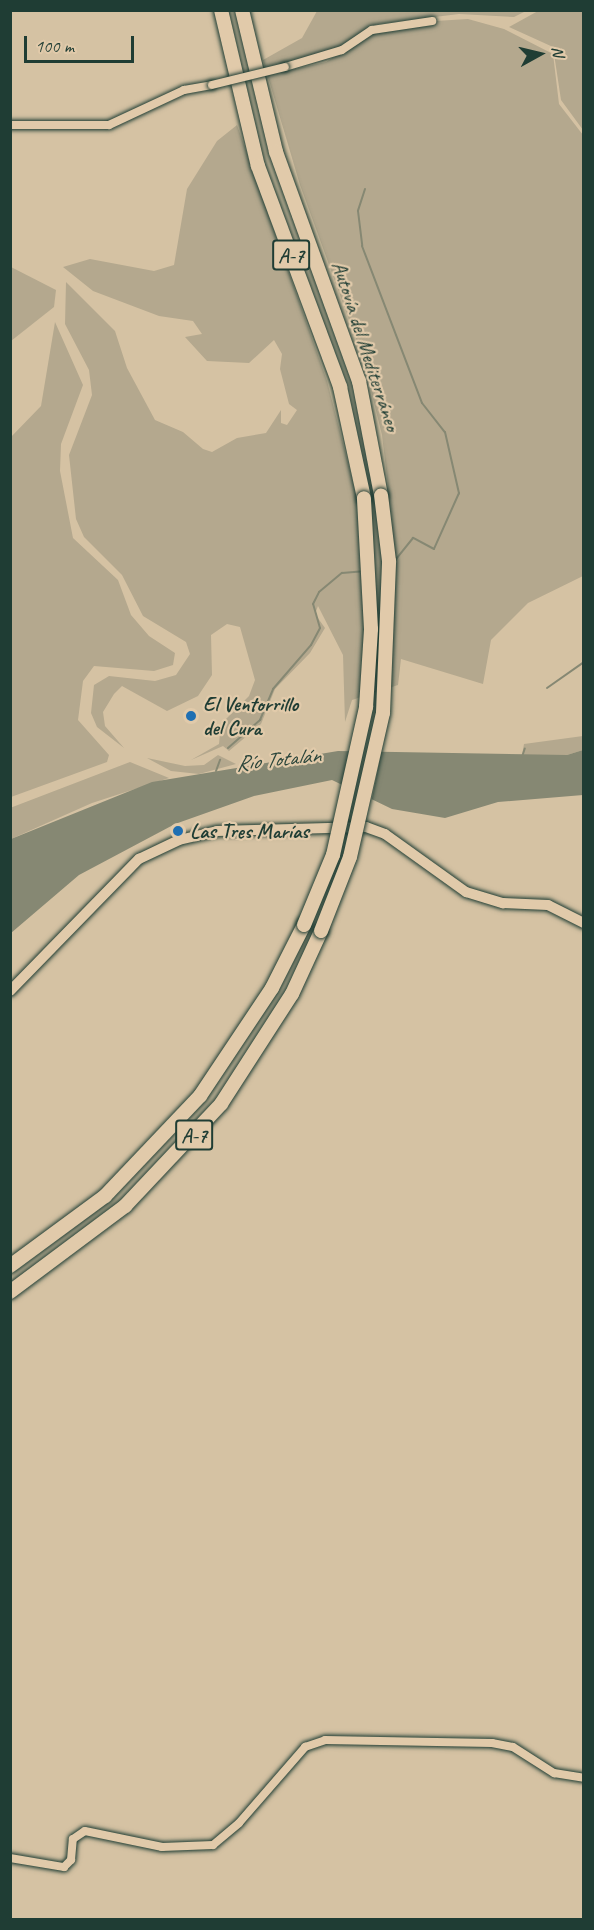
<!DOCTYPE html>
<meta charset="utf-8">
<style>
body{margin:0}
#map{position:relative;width:594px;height:1930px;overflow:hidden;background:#d5c2a3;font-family:Caveat,sans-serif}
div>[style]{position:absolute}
.green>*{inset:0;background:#b4a88e}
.water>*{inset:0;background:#868873}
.pier>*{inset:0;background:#d5c2a3}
.stream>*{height:2px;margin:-1px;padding:0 1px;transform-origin:1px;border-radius:1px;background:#868873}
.roads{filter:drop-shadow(0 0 2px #1f3d34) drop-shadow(0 0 2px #1f3d34)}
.street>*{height:8px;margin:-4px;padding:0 4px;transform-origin:4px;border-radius:4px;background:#e1caaa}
.secondary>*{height:10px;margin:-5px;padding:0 5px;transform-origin:5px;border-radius:5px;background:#e1caaa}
.highway>*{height:14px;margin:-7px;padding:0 7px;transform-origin:7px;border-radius:7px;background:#e1caaa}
.bridges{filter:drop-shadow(0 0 2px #1f3d34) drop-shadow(0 0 2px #1f3d34)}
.street-bridge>*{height:8px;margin:-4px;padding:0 4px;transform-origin:4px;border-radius:4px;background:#e1caaa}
.highway-bridge>*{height:14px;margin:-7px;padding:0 7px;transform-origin:7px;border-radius:7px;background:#e1caaa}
.dots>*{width:16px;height:16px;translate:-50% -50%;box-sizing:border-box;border:3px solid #e1caaa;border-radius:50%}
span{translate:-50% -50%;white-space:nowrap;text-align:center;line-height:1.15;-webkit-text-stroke:4.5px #e1caaa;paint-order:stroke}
.shield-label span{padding:2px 4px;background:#e1caaa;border:2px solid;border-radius:4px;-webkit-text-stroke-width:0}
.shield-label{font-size:20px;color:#1f3d34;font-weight:700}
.street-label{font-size:21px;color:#1f3d34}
.poi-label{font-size:21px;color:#1f3d34;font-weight:700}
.left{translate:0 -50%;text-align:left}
.water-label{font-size:22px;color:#29443a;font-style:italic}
.frame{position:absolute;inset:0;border:12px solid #1f3d34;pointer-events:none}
.north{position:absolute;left:510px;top:24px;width:60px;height:60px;-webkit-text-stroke:4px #e1caaa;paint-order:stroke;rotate:82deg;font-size:16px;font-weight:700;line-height:24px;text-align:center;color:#1f3d34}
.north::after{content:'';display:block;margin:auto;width:21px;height:27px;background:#1f3d34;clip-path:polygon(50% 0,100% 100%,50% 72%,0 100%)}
.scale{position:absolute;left:24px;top:36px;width:110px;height:27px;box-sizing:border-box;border:3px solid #1f3d34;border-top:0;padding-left:8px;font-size:18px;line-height:21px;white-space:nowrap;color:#1f3d34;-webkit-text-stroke:4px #e1caaa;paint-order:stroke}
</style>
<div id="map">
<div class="green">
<div style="clip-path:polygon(317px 11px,526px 11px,514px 17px,459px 14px,377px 24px,338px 48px,284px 64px,286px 71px,326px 62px,373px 32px,435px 21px,468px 19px,504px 29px,553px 54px,559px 104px,583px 135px,583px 576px,528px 603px,491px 640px,483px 684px,401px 659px,398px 685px,352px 700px,345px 722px,343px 655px,318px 606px,315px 614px,325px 628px,310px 653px,275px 689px,261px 724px,229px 751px,223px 746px,191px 760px,219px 744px,221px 724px,249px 696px,255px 680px,240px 627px,227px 624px,211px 635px,212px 675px,198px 696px,167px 711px,122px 686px,114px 694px,103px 712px,105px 726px,124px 748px,97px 727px,91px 713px,94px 685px,109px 676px,155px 681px,176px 675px,190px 654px,186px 642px,143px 616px,122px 575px,84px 537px,76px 519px,69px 455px,92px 395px,89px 370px,65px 324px,66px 282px,115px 331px,127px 368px,155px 420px,183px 432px,203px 449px,212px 452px,237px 438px,266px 433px,281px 410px,281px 423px,287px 425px,297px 410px,289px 404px,280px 369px,282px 354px,274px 340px,249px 363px,207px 361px,185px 337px,202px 334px,193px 321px,159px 316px,93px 291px,63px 267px,90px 259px,154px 271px,174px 265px,187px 189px,217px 141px,237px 125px,327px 381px,357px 498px,389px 494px,382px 435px,363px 358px,300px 185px,263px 60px,302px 38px)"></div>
<div style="clip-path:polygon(538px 11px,583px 11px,583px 130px,561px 100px,553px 47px,509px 27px)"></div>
<div style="clip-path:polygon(11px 267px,56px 290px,54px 307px,11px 341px)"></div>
<div style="clip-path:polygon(55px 322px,83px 385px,61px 444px,60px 471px,73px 538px,118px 580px,131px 615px,149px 636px,175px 653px,173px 665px,154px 671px,94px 666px,83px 681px,78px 720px,109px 755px,107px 762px,11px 797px,11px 437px,41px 406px)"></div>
<div style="clip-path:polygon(583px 736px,583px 750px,567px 755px,522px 755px,524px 744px)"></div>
<div style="clip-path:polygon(218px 755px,236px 764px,199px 774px,171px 771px,147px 758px,185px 766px,204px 765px)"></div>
<div style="clip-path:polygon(130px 762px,169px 778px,92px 803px,11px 839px,10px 808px)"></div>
</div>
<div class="water">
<div style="clip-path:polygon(583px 750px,583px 795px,498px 802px,445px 818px,392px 809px,332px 780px,254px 796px,175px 824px,79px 875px,11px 933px,11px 839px,152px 782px,338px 751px,567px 755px)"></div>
</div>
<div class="pier">
<div style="clip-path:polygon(350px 748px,382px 749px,371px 803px,343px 789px)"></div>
</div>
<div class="stream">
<div style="left:365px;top:189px;width:23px;rotate:108deg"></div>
<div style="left:358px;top:211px;width:35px;rotate:83deg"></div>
<div style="left:362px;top:246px;width:168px;rotate:69.1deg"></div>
<div style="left:422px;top:403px;width:37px;rotate:52deg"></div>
<div style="left:445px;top:432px;width:63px;rotate:77.1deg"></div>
<div style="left:459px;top:493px;width:61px;rotate:114.1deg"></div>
<div style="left:434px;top:549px;width:24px;rotate:-152deg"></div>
<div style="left:413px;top:538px;width:28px;rotate:129deg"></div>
<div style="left:547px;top:688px;width:45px;rotate:-35.1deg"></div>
<div style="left:228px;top:748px;width:43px;rotate:-41.2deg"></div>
<div style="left:260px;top:720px;width:34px;rotate:-67deg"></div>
<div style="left:273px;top:689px;width:58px;rotate:-49.2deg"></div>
<div style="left:311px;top:645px;width:19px;rotate:-62deg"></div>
<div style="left:320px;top:628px;width:25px;rotate:-106deg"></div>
<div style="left:313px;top:604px;width:13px;rotate:-63deg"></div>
<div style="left:319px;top:592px;width:30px;rotate:-40deg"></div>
<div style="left:342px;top:573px;width:21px;rotate:-5deg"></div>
<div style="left:522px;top:757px;width:9px;rotate:-72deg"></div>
<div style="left:216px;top:771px;width:12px;rotate:-70deg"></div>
</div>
<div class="roads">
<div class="street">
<div style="left:285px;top:67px;width:59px;rotate:-16.6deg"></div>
<div style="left:342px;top:50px;width:36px;rotate:-34deg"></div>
<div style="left:372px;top:30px;width:61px;rotate:-8.5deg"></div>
<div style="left:10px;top:125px;width:99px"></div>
<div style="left:109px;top:125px;width:83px;rotate:-25deg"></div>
<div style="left:184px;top:90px;width:28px;rotate:-10deg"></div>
<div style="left:10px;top:1858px;width:55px;rotate:9.5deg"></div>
<div style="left:64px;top:1867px;width:10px;rotate:-45deg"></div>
<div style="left:71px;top:1860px;width:21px;rotate:-85deg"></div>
<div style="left:73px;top:1839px;width:14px;rotate:-34deg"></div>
<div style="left:85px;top:1831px;width:79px;rotate:11.7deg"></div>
<div style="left:162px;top:1847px;width:51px;rotate:-2.2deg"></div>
<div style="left:213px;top:1845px;width:34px;rotate:-40deg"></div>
<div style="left:239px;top:1823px;width:101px;rotate:-49deg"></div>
<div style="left:305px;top:1747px;width:21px;rotate:-19deg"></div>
<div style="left:325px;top:1740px;width:167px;rotate:1deg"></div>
<div style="left:492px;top:1743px;width:21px;rotate:11deg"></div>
<div style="left:513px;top:1747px;width:49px;rotate:32.4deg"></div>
<div style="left:554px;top:1773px;width:30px;rotate:9deg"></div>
</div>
<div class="secondary">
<div style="left:10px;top:991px;width:185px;rotate:-45.7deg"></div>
<div style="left:139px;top:859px;width:44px;rotate:-25.4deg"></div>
<div style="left:179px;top:840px;width:39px;rotate:-13deg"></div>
<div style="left:217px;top:831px;width:149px;rotate:-1.5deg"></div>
<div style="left:366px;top:827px;width:20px;rotate:20deg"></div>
<div style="left:385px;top:834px;width:100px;rotate:35.6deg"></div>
<div style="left:466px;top:892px;width:39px;rotate:17deg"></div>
<div style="left:503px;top:903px;width:45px;rotate:2.5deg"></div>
<div style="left:548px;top:905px;width:40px;rotate:26.6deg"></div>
</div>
<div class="highway">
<div style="left:221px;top:10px;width:160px;rotate:76.7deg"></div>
<div style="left:258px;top:166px;width:236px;rotate:69.6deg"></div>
<div style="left:340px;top:387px;width:114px;rotate:77.8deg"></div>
<div style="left:242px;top:10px;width:146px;rotate:76.5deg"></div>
<div style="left:276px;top:152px;width:244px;rotate:70.1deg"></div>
<div style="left:359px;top:381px;width:116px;rotate:79.1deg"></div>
<div style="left:10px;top:1266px;width:118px;rotate:-36.4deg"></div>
<div style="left:105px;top:1196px;width:138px;rotate:-46.5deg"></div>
<div style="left:200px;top:1096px;width:130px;rotate:-56.3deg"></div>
<div style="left:272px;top:988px;width:71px;rotate:-63.1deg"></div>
<div style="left:10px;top:1292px;width:144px;rotate:-36.8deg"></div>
<div style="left:125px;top:1206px;width:140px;rotate:-46.7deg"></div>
<div style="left:221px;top:1104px;width:131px;rotate:-57.2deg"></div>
<div style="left:292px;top:994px;width:69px;rotate:-65.3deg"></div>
</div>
</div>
<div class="bridges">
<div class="street-bridge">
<div style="left:212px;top:85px;width:75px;rotate:-13.9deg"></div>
</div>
<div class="highway-bridge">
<div style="left:304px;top:925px;width:76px;rotate:-67.5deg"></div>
<div style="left:333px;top:855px;width:152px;rotate:-77.4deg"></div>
<div style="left:366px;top:707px;width:78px;rotate:-86.3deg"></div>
<div style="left:371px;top:629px;width:131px;rotate:-93.1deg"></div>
<div style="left:321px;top:931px;width:79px;rotate:-68.6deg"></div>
<div style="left:350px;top:857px;width:148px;rotate:-77.1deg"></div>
<div style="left:383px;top:713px;width:152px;rotate:-87.7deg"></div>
<div style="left:389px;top:561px;width:66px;rotate:-96.9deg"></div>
</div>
</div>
<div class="dots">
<div style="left:191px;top:716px;background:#1f6fb2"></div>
<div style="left:178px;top:831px;background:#1f6fb2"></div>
</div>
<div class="shield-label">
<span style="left:291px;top:255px">A-7</span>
<span style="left:194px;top:1135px">A-7</span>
</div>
<div class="street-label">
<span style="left:366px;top:346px;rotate:72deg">Autovía del Mediterráneo</span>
</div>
<div class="poi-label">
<span class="left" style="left:203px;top:716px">El Ventorrillo<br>del Cura</span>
<span class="left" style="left:190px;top:831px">Las Tres Marías</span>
</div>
<div class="water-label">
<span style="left:278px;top:760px;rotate:-6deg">Río Totalán</span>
</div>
<div class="frame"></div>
<div class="north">N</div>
<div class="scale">100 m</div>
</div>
